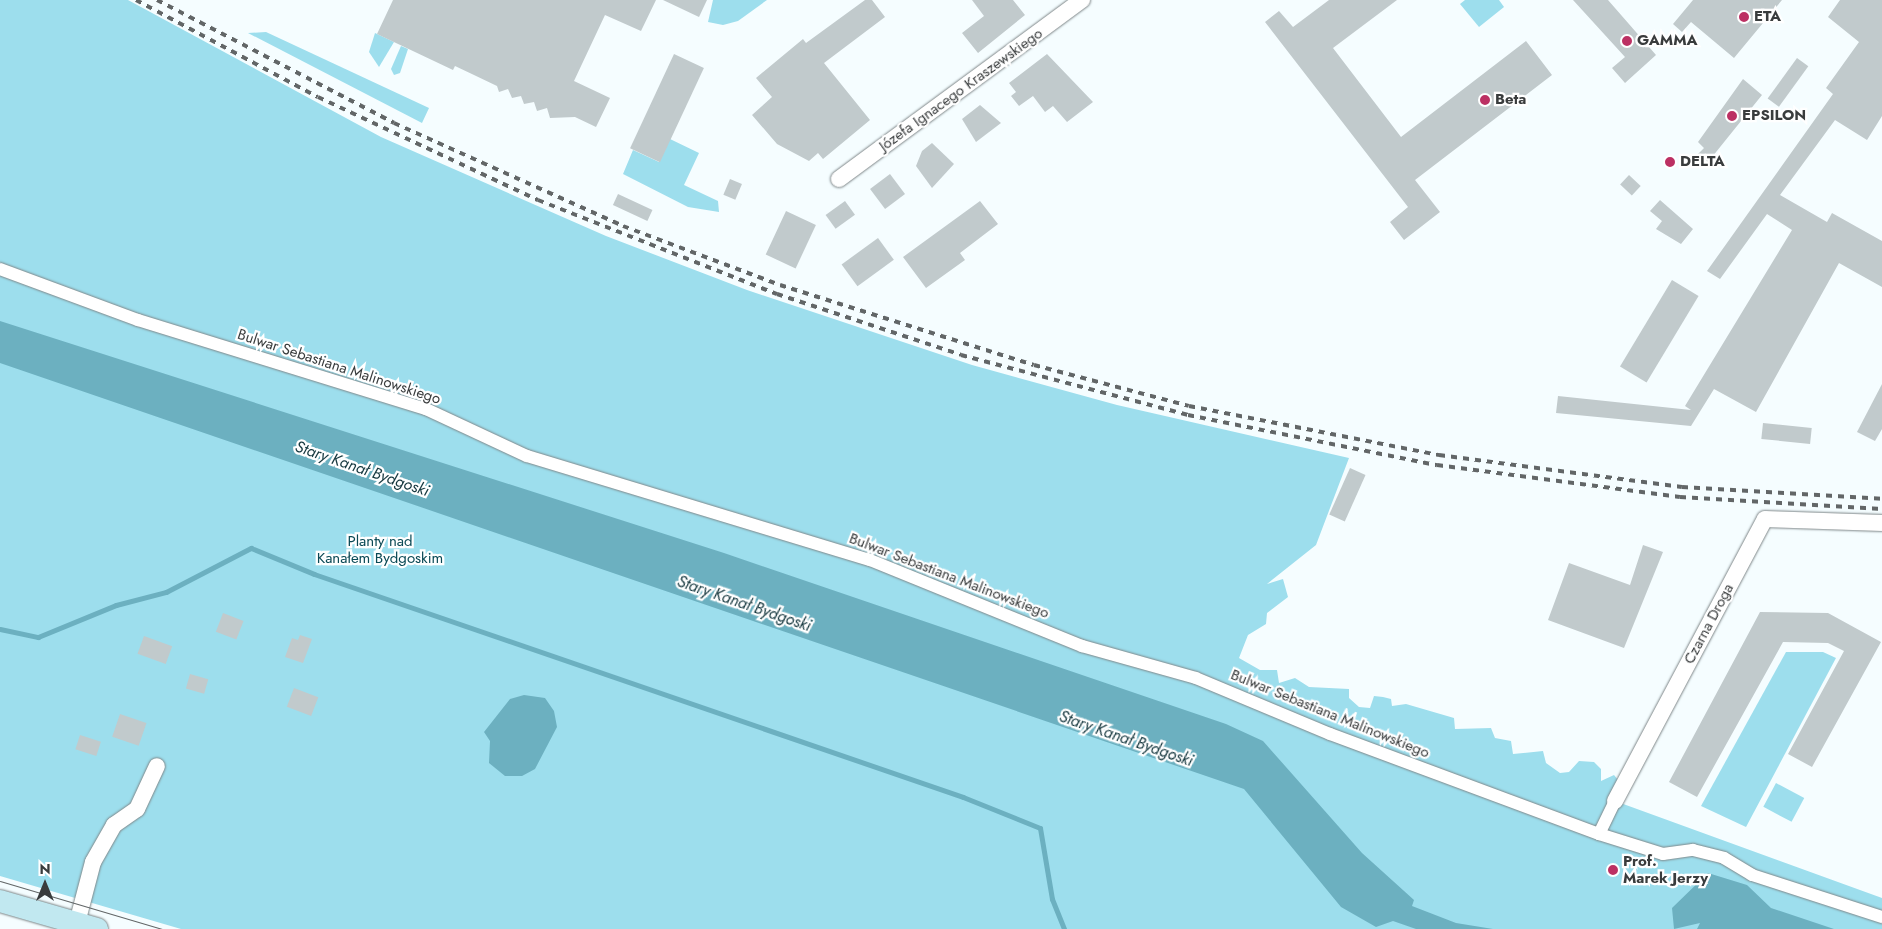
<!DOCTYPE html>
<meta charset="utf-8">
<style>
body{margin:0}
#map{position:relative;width:1882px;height:929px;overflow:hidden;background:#f5fdff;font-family:Jost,sans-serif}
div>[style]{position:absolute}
.green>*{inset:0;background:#9ddeed;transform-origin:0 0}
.water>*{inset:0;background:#6cb0c0}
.stream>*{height:5px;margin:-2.5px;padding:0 2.5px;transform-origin:2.5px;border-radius:2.5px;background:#6cb0c0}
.building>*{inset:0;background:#c1cacc;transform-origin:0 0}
.roads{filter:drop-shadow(0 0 1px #7f8789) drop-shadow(0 0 1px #7f8789)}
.pedestrian>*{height:12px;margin:-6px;padding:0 6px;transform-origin:6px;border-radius:6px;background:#fff}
.minor>*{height:16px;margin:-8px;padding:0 8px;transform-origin:8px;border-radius:8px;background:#fff}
.secondary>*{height:22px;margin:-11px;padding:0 11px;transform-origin:11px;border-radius:11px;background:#c1e8f0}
.tram>*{height:1px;margin:-0.5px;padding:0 0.5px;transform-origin:0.5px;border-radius:0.5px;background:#626667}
.rail>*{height:4px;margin-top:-2px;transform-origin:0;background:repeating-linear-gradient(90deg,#626667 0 6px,transparent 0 12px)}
.dots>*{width:14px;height:14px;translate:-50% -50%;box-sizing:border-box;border:2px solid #fff;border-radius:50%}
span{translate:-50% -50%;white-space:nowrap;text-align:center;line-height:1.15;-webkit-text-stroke:4.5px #fff;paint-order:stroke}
.poi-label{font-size:15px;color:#393c3d;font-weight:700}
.left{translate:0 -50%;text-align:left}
.street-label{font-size:15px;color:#393c3d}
.park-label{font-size:15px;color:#0a4955}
.water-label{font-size:16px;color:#16383f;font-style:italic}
.north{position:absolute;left:20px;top:859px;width:50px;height:50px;-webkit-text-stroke:4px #fff;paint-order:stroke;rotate:0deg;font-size:14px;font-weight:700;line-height:20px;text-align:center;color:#393c3d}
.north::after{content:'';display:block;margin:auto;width:18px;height:22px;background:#393c3d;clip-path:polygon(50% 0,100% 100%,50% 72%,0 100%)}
</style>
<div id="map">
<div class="green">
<div style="clip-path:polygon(0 0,128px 0,381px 137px,606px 236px,747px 290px,972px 365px,1117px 405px,1349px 458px,1316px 545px,1267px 584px,1283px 579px,1288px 597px,1267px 613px,1266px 624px,1248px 635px,1239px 658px,1260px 670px,1277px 670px,1279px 683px,1295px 678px,1309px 687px,1349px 689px,1349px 698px,1359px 707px,1370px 708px,1374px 696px,1383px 697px,1391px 699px,1392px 706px,1406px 704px,1454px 718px,1455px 729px,1491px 728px,1495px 738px,1511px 741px,1513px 754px,1543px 751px,1546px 763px,1560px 773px,1569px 772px,1579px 761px,1594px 762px,1601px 769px,1601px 781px,1614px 775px,1623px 786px,1615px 801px,1882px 898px,1882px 929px,181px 929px,0 876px)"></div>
<div style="clip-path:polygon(713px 0,767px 0,738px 21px,723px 25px,708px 22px)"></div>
<div style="clip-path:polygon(1465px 0,1499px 0,1504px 7px,1479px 27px,1460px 4px)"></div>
<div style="clip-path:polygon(266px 32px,429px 108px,422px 123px,248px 33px)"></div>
<div style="clip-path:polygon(375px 33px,394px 42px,379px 67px,369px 52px)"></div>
<div style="clip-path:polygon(401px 46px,408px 49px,400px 73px,394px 75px,391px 69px)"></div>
<div style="clip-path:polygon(670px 139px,699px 153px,684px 185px,718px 201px,719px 212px,688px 207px,623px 174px,633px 150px,659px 162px)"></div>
<div style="clip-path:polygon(1786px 652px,1823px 652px,1836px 658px,1746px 827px,1701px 806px)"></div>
<div style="left:1776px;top:783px;width:32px;height:27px;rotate:28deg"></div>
</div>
<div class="water">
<div style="clip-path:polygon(0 321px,724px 553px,1226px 724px,1263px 741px,1362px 853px,1414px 900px,1412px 906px,1456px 923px,1493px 929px,1416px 929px,1393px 921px,1376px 927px,1341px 907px,1244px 789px,0 363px)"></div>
<div style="clip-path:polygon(524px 695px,545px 698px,554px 711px,557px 727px,535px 769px,522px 776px,505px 776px,489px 763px,490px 741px,484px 732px,510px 699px)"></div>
<div style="clip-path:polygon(1708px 873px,1747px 885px,1771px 908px,1834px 929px,1697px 929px,1700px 923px,1674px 929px,1672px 908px)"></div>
</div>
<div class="stream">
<div style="left:0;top:629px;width:39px;rotate:12deg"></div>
<div style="left:38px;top:637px;width:84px;rotate:-22.3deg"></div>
<div style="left:116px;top:605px;width:52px;rotate:-14.6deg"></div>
<div style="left:166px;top:592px;width:96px;rotate:-27.4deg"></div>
<div style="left:251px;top:548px;width:68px;rotate:22.4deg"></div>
<div style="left:314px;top:574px;width:686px;rotate:18.96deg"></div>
<div style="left:963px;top:797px;width:83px;rotate:21.9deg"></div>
<div style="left:1040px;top:828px;width:72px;rotate:80.4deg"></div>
<div style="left:1052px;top:899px;width:32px;rotate:68deg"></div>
</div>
<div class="building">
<div style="clip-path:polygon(393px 0,656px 0,641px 31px,605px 15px,574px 81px,610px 98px,596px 127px,575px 117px,550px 118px,547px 108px,537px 111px,534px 102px,524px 104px,521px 96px,512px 98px,508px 89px,499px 92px,497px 86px,474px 75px,455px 66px,453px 70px,377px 34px)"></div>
<div style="clip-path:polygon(663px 0,707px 0,699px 17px)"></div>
<div style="clip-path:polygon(865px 0,872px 0,885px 17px,824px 63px,870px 120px,823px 159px,818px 153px,809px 161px,777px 144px,752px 115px,772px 97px,756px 78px,803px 39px,806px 43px)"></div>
<div style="clip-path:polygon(972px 0,1013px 0,1025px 15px,978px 53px,962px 33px,984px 16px)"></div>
<div style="clip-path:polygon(1329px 0,1397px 0,1333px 48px,1401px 137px,1526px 41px,1552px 75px,1415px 180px,1440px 212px,1404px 240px,1390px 222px,1408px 207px,1265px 22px,1279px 11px,1293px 27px)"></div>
<div style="clip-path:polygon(1573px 0,1608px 0,1656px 55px,1625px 83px,1612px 68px,1625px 57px)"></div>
<div style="clip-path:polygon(1693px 0,1782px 0,1734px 58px,1691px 22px,1682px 32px,1673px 24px)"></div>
<div style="clip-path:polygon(1840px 0,1882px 0,1882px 116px,1867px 140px,1835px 120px,1780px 195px,1827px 222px,1832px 213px,1882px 241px,1882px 287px,1839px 263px,1756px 412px,1714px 389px,1691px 426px,1556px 413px,1558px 396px,1691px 410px,1685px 406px,1792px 230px,1767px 214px,1720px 279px,1707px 271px,1833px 94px,1826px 88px,1859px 42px,1828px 17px)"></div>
<div style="left:674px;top:54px;width:33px;height:104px;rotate:25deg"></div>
<div style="clip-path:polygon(1047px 54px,1093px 102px,1067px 122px,1053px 106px,1045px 112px,1033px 96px,1019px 106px,1011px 96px,1016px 92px,1009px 83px)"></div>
<div style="left:1797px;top:58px;width:14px;height:50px;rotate:36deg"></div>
<div style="clip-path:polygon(1743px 79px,1762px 95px,1708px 162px,1698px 154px,1704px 148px,1698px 142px)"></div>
<div style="clip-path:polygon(980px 105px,1001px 123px,976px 142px,962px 119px)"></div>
<div style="clip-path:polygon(932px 143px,954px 164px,932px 188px,916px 166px,922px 151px)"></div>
<div style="left:890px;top:174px;width:25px;height:25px;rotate:53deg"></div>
<div style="left:1629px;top:175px;width:16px;height:13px;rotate:43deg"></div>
<div style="left:730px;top:179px;width:13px;height:17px;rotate:23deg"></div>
<div style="left:618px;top:194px;width:38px;height:12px;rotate:25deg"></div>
<div style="clip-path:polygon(1660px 200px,1693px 229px,1681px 244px,1656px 229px,1662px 221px,1650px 211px)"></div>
<div style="left:845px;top:201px;width:17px;height:24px;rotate:54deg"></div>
<div style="clip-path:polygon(980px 201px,998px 224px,960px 253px,965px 260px,926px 288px,903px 257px)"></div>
<div style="left:786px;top:211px;width:33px;height:48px;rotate:25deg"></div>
<div style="left:878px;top:238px;width:27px;height:45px;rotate:54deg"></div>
<div style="left:1672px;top:280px;width:31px;height:101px;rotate:31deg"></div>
<div style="clip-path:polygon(1882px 384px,1882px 429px,1875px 441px,1857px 432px)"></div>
<div style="left:1763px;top:423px;width:49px;height:16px;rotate:6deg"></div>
<div style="left:1350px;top:468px;width:17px;height:51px;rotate:24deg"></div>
<div style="clip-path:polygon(1643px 545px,1663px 552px,1624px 648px,1548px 620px,1569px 563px,1630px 585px)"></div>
<div style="clip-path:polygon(1760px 612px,1828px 613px,1881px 642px,1812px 767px,1788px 754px,1844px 651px,1828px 643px,1783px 642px,1697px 797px,1669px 782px)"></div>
<div style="left:223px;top:613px;width:22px;height:20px;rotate:21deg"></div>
<div style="clip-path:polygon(300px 635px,312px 639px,303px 663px,285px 657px,292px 638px,298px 640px)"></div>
<div style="left:144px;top:636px;width:30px;height:19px;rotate:20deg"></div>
<div style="left:190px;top:674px;width:19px;height:15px;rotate:16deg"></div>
<div style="left:294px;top:688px;width:26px;height:20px;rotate:21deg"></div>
<div style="left:120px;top:714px;width:28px;height:24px;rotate:19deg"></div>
<div style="left:80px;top:735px;width:22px;height:15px;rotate:18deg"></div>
</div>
<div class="roads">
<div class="pedestrian">
<div style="left:0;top:269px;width:147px;rotate:20.3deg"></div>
<div style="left:138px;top:320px;width:301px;rotate:17.2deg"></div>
<div style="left:426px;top:409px;width:111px;rotate:25deg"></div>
<div style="left:527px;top:456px;width:358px;rotate:16.9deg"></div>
<div style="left:870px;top:560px;width:229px;rotate:22.1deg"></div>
<div style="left:1082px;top:646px;width:118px;rotate:15.7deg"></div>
<div style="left:1196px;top:678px;width:145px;rotate:22.7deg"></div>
<div style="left:1330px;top:734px;width:287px;rotate:20.4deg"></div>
<div style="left:1599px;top:834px;width:67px;rotate:17.4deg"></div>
<div style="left:1663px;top:854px;width:30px;rotate:-8deg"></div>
<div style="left:1693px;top:850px;width:32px;rotate:14deg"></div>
<div style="left:1724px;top:858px;width:33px;rotate:31deg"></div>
<div style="left:1752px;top:875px;width:137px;rotate:17.9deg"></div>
<div style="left:1599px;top:834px;width:37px;rotate:-64deg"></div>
</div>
<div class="minor">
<div style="left:839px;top:179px;width:302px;rotate:-36.4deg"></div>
<div style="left:1615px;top:801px;width:319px;rotate:-62deg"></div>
<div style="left:1765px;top:519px;width:117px;rotate:2deg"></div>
<div style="left:77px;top:923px;width:63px;rotate:-75.3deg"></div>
<div style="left:93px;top:862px;width:43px;rotate:-60.4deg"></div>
<div style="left:114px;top:825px;width:28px;rotate:-35deg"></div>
<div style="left:137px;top:809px;width:47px;rotate:-65.1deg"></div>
</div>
<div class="secondary">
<div style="left:0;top:901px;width:101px;rotate:16.1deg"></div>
</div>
</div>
<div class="tram">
<div style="left:0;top:881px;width:169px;rotate:16.5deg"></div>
</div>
<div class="rail">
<div style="left:136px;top:0;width:206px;rotate:28.1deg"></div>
<div style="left:318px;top:97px;width:243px;rotate:25.1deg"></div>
<div style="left:538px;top:200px;width:257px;rotate:21.5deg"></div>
<div style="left:777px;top:294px;width:194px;rotate:18.3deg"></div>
<div style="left:961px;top:355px;width:235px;rotate:14.8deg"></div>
<div style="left:1188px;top:415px;width:254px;rotate:11.4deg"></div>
<div style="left:1437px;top:465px;width:245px;rotate:7.5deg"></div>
<div style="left:1680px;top:497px;width:202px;rotate:3.4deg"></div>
<div style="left:157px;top:0;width:267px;rotate:27.4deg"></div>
<div style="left:394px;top:123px;width:251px;rotate:24.2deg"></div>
<div style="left:623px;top:226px;width:168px;rotate:20.6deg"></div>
<div style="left:780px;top:285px;width:266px;rotate:17.5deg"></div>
<div style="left:1034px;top:365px;width:160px;rotate:14.8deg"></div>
<div style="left:1189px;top:406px;width:255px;rotate:11.1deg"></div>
<div style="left:1439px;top:455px;width:245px;rotate:7.5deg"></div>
<div style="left:1682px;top:487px;width:200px;rotate:3.4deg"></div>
</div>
<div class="dots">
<div style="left:1744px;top:17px;background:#bc3063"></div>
<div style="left:1627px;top:41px;background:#bc3063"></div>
<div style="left:1485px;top:100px;background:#bc3063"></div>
<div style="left:1732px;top:116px;background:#bc3063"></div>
<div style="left:1670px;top:162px;background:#bc3063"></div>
<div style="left:1613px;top:870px;background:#bc3063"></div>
</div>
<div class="poi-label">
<span class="left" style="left:1754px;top:17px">ETA</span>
<span class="left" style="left:1637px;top:41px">GAMMA</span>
<span class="left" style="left:1495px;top:100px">Beta</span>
<span class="left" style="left:1742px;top:116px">EPSILON</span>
<span class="left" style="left:1680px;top:162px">DELTA</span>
<span class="left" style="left:1623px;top:870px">Prof.<br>Marek Jerzy</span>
</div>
<div class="street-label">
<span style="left:961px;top:90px;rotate:-36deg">Józefa Ignacego Kraszewskiego</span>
<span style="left:339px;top:367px;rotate:18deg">Bulwar Sebastiana Malinowskiego</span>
<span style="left:949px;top:576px;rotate:21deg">Bulwar Sebastiana Malinowskiego</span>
<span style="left:1709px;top:624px;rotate:-62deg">Czarna Droga</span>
<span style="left:1330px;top:714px;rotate:22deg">Bulwar Sebastiana Malinowskiego</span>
</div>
<div class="park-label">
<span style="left:380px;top:550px">Planty nad<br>Kanałem Bydgoskim</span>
</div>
<div class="water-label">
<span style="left:362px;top:469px;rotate:19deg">Stary Kanał Bydgoski</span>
<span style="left:744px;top:604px;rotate:19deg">Stary Kanał Bydgoski</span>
<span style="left:1126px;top:739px;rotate:19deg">Stary Kanał Bydgoski</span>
</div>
<div class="north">N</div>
</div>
